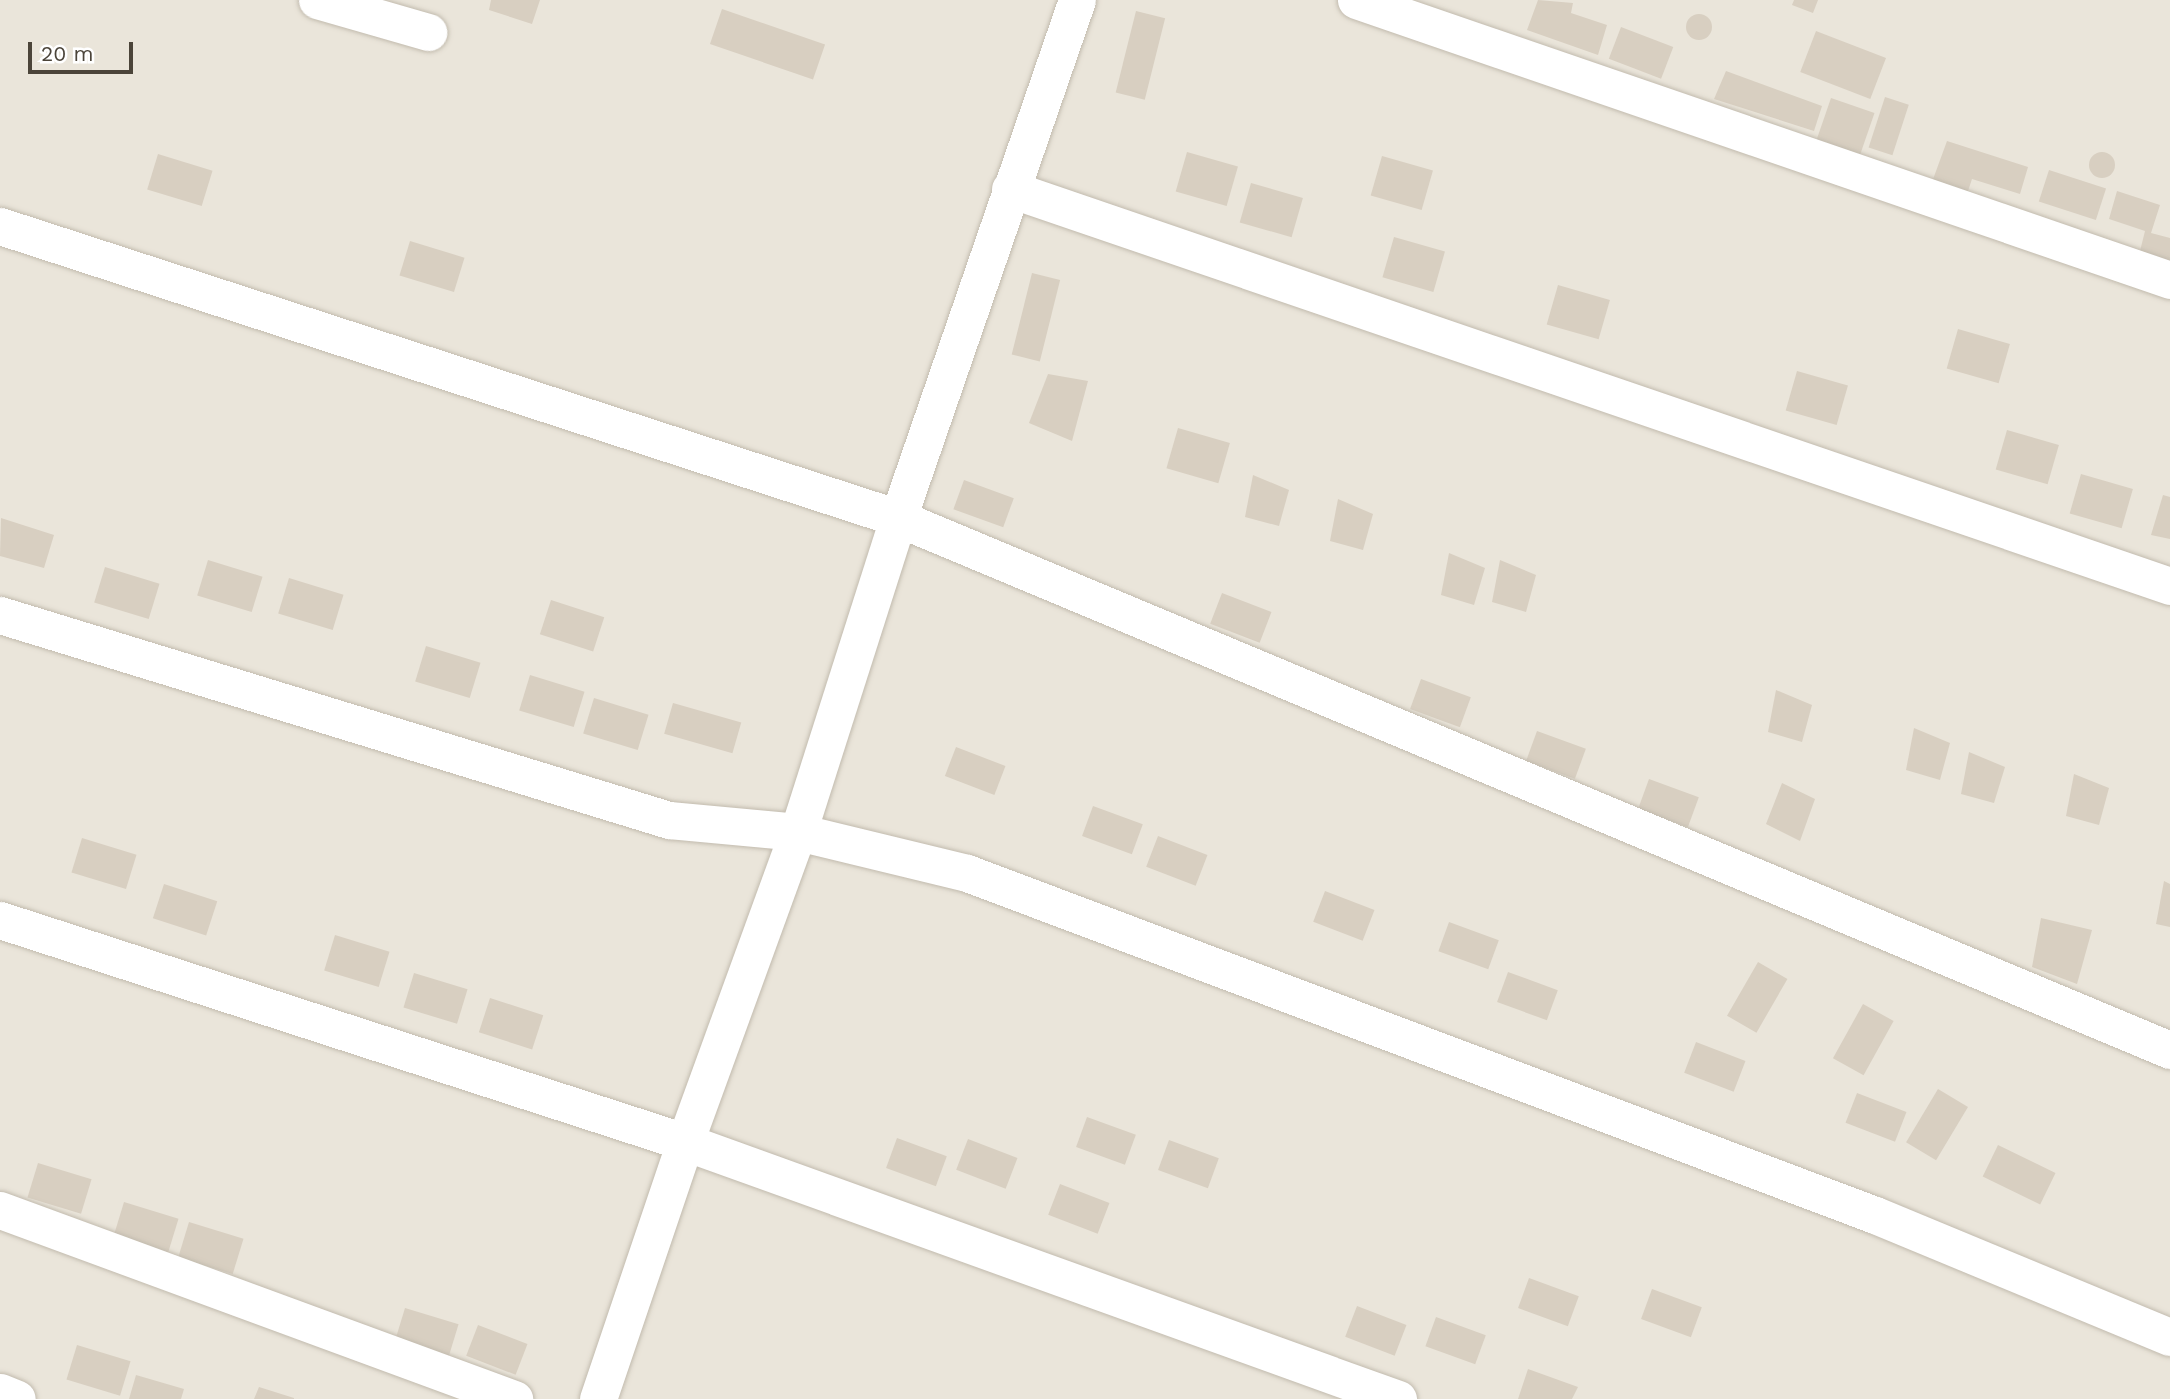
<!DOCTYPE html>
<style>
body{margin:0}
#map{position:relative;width:2170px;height:1399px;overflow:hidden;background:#f6f3ec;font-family:"Work Sans",sans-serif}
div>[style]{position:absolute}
.residential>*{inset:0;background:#eae5da;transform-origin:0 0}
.building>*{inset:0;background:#d8cfc1;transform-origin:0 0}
.round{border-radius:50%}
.roads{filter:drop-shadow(0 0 2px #c2bbae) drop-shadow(0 0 2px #c2bbae)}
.minor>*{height:37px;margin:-18.5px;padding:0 18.5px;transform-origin:18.5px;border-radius:18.5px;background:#fff}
span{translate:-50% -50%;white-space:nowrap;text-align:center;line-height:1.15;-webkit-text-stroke:5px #fff;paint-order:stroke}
.scale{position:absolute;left:28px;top:42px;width:105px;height:32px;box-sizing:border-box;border:4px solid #4b4439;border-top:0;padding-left:9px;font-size:21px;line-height:24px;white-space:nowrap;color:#4b4439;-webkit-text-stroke:5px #fff;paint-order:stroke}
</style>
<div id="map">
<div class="residential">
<div style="left:0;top:0;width:2170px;height:1399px"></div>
</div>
<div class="building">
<div style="clip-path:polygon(491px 0,540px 0,532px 24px,489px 10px)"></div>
<div style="clip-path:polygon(1538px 0,1573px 3px,1571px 13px,1607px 25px,1598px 55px,1527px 30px)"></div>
<div style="clip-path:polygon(1794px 0,1818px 0,1813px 13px,1792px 5px)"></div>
<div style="left:722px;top:9px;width:109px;height:37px;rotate:19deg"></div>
<div style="left:1136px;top:11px;width:30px;height:84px;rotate:14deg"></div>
<div class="round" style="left:1686px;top:14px;width:26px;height:26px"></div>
<div style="left:1621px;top:27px;width:56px;height:34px;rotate:21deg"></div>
<div style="left:1816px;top:31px;width:75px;height:44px;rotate:21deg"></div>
<div style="clip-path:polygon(1726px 71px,1822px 106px,1814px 131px,1714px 99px)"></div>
<div style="left:1885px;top:97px;width:25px;height:53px;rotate:18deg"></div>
<div style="left:1831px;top:98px;width:46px;height:45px;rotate:19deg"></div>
<div style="clip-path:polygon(1947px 141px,2028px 167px,2020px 194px,1972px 179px,1967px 194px,1932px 182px)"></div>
<div class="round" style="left:2089px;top:152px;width:26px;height:26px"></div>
<div style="left:1187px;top:152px;width:53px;height:41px;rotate:16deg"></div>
<div style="left:158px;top:154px;width:57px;height:37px;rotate:17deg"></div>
<div style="left:1382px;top:156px;width:53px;height:41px;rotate:16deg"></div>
<div style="left:2049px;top:170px;width:60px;height:33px;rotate:18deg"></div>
<div style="left:1251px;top:183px;width:54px;height:41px;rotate:16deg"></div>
<div style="clip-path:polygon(2117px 191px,2160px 205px,2151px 233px,2170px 238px,2170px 262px,2139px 255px,2145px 231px,2109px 219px)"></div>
<div style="left:1394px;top:237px;width:53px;height:42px;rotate:16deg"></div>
<div style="left:410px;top:241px;width:57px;height:36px;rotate:17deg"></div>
<div style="left:1032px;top:273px;width:29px;height:84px;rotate:14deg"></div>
<div style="left:1558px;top:285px;width:54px;height:41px;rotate:16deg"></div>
<div style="left:1958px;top:329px;width:54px;height:41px;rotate:16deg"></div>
<div style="left:1797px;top:371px;width:53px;height:41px;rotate:16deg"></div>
<div style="clip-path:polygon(1048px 374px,1088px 381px,1072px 441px,1029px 423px)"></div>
<div style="left:1178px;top:428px;width:54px;height:42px;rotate:16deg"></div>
<div style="left:2007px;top:430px;width:54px;height:41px;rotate:16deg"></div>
<div style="left:2081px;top:474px;width:54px;height:41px;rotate:16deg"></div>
<div style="clip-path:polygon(1253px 475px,1289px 490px,1279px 526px,1245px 517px)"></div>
<div style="left:964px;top:480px;width:53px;height:31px;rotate:20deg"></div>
<div style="clip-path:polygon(2163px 495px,2170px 497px,2170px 539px,2151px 535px)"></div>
<div style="clip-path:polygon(1338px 499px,1373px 514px,1363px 550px,1330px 541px)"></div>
<div style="clip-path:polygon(1px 518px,54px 535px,44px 568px,0 556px)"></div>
<div style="clip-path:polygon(1449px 553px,1485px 568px,1474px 605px,1441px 595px)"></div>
<div style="left:208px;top:560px;width:57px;height:37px;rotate:17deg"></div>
<div style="clip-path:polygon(1500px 560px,1536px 575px,1526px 612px,1492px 602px)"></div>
<div style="left:105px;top:567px;width:57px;height:37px;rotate:17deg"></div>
<div style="left:289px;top:578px;width:57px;height:37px;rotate:17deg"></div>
<div style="left:1222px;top:593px;width:53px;height:33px;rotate:21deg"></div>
<div style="left:551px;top:600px;width:56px;height:36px;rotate:18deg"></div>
<div style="left:426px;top:646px;width:57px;height:37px;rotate:17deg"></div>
<div style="left:530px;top:675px;width:57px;height:37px;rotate:17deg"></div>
<div style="left:1421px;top:679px;width:53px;height:32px;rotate:20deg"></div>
<div style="clip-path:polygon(1776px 690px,1812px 705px,1802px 742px,1768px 732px)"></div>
<div style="left:594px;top:698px;width:57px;height:37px;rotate:17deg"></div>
<div style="left:673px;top:703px;width:71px;height:32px;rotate:16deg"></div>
<div style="clip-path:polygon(1914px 728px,1950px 743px,1940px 780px,1906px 770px)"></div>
<div style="left:1537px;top:731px;width:52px;height:32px;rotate:20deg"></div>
<div style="left:956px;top:747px;width:53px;height:31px;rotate:21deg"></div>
<div style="clip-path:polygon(1969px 752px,2005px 767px,1994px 803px,1961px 794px)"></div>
<div style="clip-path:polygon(2074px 774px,2109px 788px,2099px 825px,2066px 816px)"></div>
<div style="left:1649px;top:779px;width:53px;height:32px;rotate:20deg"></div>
<div style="clip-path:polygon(1782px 783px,1815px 799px,1800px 841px,1766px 824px)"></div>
<div style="left:1093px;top:806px;width:53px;height:32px;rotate:20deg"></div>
<div style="left:1158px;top:836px;width:53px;height:33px;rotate:21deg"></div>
<div style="left:82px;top:838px;width:57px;height:36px;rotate:17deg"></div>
<div style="clip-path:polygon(2164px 881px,2170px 884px,2170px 927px,2156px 924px)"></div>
<div style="left:164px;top:884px;width:56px;height:36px;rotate:18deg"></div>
<div style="left:1325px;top:891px;width:53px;height:33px;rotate:21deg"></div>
<div style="clip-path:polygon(2041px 918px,2092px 930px,2077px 984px,2032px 967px)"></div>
<div style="left:1449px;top:922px;width:53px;height:31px;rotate:20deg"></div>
<div style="left:335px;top:935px;width:57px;height:37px;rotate:17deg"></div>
<div style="left:1758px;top:962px;width:34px;height:62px;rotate:30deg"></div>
<div style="left:1508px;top:972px;width:53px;height:32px;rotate:20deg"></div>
<div style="left:414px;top:973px;width:56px;height:36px;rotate:17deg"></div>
<div style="left:490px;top:998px;width:56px;height:36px;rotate:18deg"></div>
<div style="left:1863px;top:1004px;width:35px;height:62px;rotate:29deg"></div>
<div style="left:1696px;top:1042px;width:53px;height:33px;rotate:21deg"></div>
<div style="left:1938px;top:1089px;width:35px;height:62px;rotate:31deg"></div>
<div style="left:1857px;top:1093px;width:53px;height:32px;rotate:21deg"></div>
<div style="left:1087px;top:1117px;width:52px;height:32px;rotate:20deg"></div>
<div style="left:897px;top:1138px;width:53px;height:32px;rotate:20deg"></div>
<div style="left:968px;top:1139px;width:53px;height:33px;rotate:21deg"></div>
<div style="left:1169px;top:1140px;width:53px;height:32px;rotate:20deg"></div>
<div style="left:1998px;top:1145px;width:64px;height:35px;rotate:26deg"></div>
<div style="left:38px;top:1163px;width:56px;height:36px;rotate:17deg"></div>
<div style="left:1060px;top:1184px;width:53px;height:33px;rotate:21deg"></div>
<div style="left:124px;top:1202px;width:57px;height:36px;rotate:17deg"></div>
<div style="left:189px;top:1222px;width:57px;height:37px;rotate:17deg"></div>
<div style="left:1529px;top:1278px;width:53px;height:32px;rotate:20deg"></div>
<div style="left:1652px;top:1289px;width:53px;height:32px;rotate:20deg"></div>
<div style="left:1357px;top:1306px;width:53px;height:33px;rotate:21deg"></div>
<div style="left:405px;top:1308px;width:56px;height:36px;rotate:17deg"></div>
<div style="left:1436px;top:1317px;width:53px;height:31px;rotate:20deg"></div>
<div style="left:478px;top:1325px;width:53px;height:33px;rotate:21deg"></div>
<div style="left:77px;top:1345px;width:56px;height:36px;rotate:17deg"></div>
<div style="clip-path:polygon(1528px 1369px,1578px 1387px,1572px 1399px,1518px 1399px)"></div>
<div style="clip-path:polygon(136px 1375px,184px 1389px,181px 1399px,129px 1399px)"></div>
<div style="clip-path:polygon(259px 1387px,294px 1398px,294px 1399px,254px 1399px)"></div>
</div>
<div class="roads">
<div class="minor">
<div style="left:317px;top:0;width:116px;rotate:16.1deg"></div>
<div style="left:1356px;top:0;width:861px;rotate:18.98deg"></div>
<div style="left:1010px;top:189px;width:1226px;rotate:18.89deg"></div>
<div style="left:0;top:226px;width:944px;rotate:18.01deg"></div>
<div style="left:898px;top:518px;width:1379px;rotate:22.7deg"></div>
<div style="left:0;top:615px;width:700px;rotate:17.04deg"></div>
<div style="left:669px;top:820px;width:130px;rotate:5.3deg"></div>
<div style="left:798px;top:832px;width:174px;rotate:13.6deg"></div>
<div style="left:967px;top:873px;width:970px;rotate:20.64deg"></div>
<div style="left:1875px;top:1215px;width:319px;rotate:22.5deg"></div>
<div style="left:0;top:920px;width:720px;rotate:17.96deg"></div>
<div style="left:685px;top:1142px;width:758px;rotate:19.82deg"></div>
<div style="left:0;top:1210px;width:548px;rotate:20.19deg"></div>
<div style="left:0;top:1392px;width:18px;rotate:22deg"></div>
<div style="left:598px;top:1399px;width:271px;rotate:-71.3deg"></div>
<div style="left:685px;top:1142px;width:330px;rotate:-70deg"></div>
<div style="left:798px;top:832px;width:330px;rotate:-72.3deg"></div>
<div style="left:898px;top:518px;width:548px;rotate:-70.94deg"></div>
</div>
</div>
<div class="scale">20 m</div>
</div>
